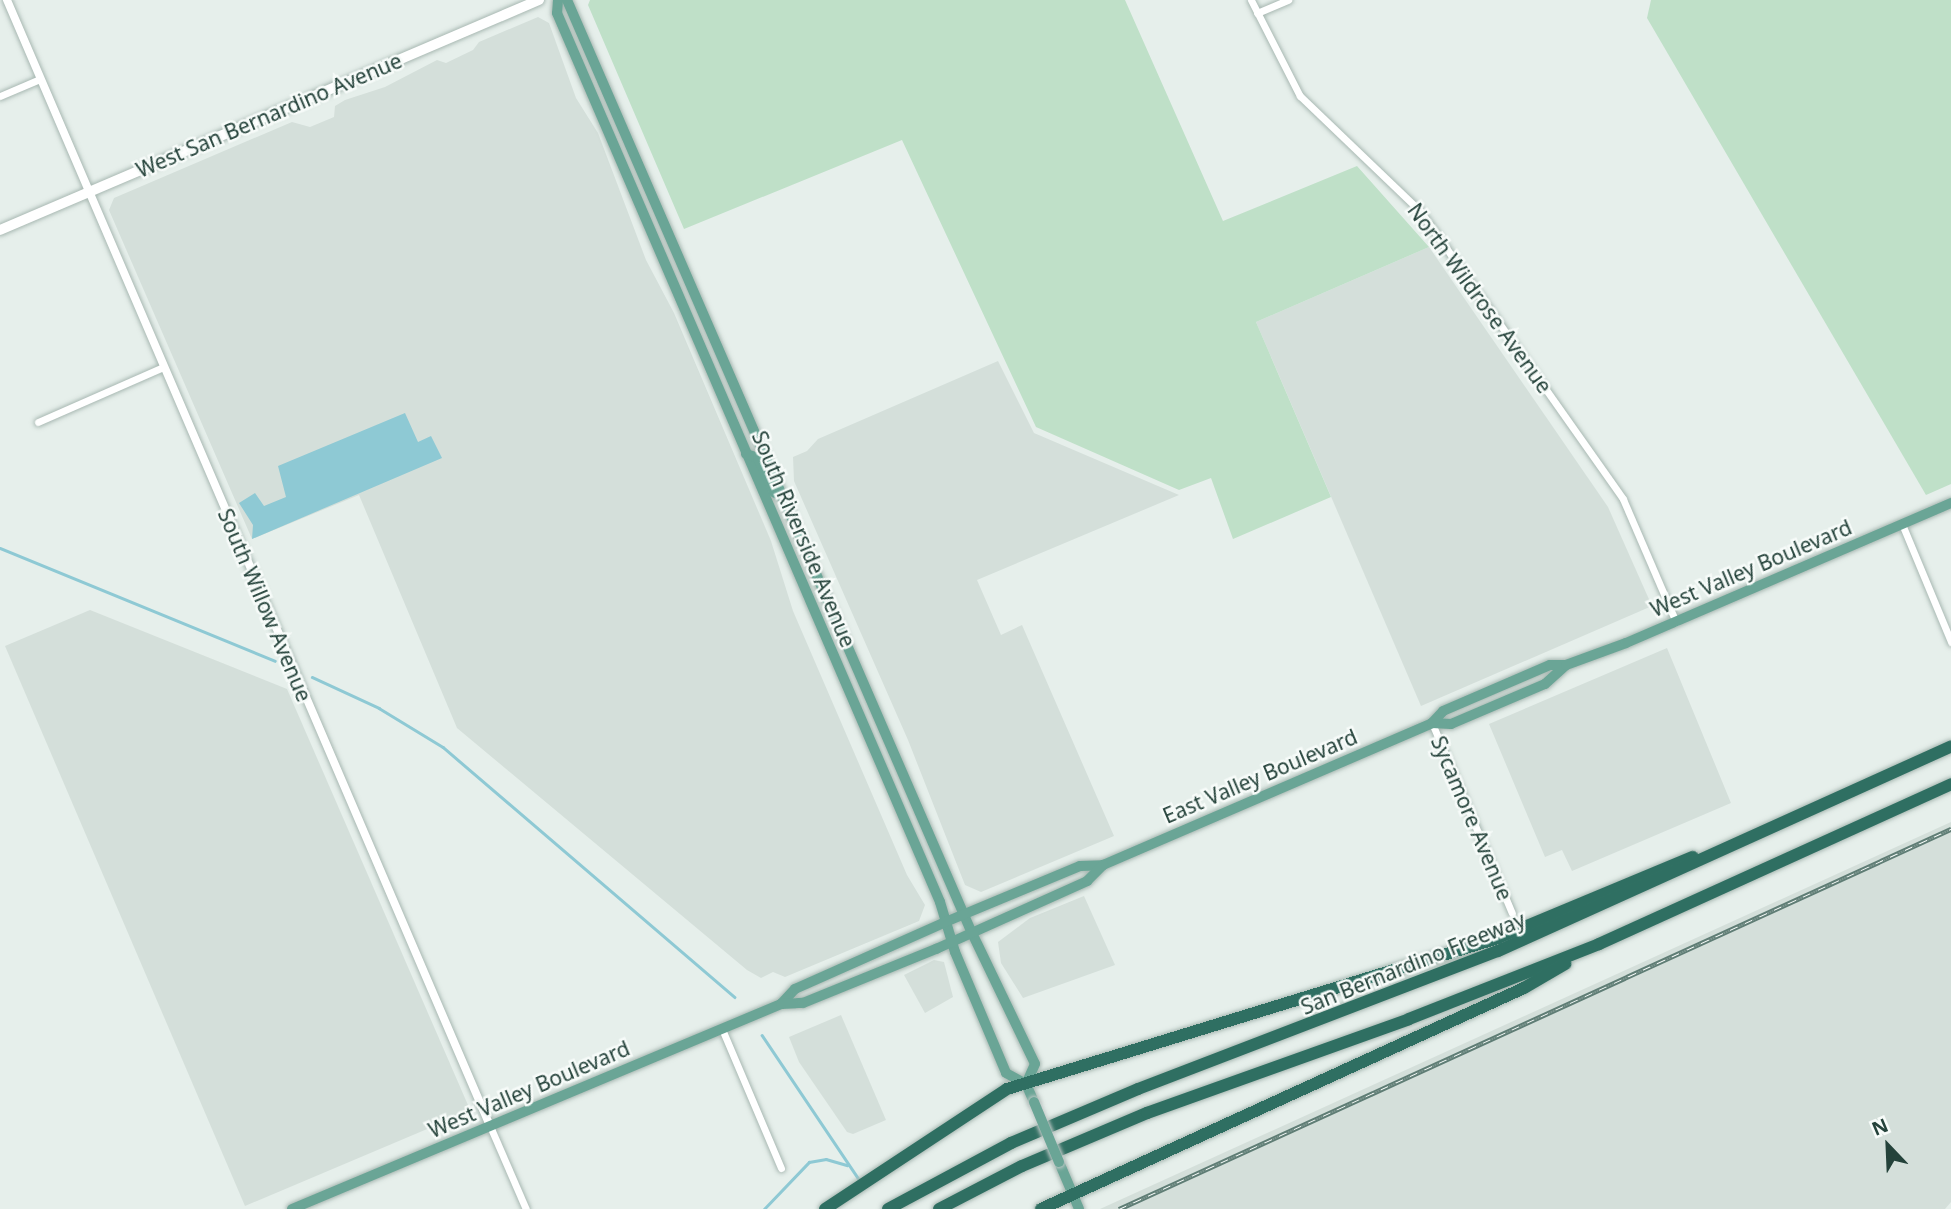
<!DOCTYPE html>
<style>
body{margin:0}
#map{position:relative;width:1951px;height:1209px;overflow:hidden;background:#e6efeb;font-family:"Noto Sans",sans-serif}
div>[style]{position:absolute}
.built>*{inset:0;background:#d4dfda}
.green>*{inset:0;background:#bfe0c8}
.water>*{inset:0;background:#8ec9d4}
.stream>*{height:2.5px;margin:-1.25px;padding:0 1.25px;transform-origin:1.25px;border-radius:1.25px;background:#8ec9d4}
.roads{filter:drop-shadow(0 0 2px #a8b8b2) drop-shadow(0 0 2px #a8b8b2)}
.minor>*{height:7px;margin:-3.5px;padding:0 3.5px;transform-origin:3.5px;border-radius:3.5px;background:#fff}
.tertiary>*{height:8px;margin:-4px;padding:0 4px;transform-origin:4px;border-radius:4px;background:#fff}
.secondary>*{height:10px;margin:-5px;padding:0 5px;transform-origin:5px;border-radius:5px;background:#fff}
.primary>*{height:10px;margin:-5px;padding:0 5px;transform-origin:5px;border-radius:5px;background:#6aa596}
.motorway>*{height:12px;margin:-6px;padding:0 6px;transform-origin:6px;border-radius:6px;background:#2f6f62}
.rail>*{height:5px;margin-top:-2.5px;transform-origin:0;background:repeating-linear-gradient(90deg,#f7fbf9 0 8px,#5f7d75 0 16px);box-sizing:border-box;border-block:2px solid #5f7d75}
.bridges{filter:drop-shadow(0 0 2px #c2cac8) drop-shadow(0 0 2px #c2cac8)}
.primary-bridge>*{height:10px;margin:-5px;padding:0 5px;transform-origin:5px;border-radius:5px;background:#6aa596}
span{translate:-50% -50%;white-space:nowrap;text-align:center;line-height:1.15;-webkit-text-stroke:5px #f7fbf9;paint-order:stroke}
.street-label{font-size:21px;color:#24423a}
.north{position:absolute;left:1853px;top:1111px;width:70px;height:70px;-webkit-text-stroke:5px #f7fbf9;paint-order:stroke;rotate:337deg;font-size:19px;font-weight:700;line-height:28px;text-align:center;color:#24423a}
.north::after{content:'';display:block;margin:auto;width:24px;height:32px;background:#24423a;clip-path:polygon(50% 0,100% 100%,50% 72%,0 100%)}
</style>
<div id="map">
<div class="built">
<div style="clip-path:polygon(538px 17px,549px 23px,576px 98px,598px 133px,646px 260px,674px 313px,771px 541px,793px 611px,907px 875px,925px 905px,919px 921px,785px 977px,773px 972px,761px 978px,747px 970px,457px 728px,359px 495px,252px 539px,109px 210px,114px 198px,292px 122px,310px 127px,334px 117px,335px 106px,345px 100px,385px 87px,437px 60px,446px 63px,473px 50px,479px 42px)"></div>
<div style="clip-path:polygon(1429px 247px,1608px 507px,1652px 606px,1421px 706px,1256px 322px)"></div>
<div style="clip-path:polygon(998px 361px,1034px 433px,1179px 495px,977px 580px,1001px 635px,1022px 625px,1114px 836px,981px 892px,965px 885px,908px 740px,794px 481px,793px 457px,807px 451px,818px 439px)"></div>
<div style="clip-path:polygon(90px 610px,287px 689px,468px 1105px,465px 1113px,245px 1206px,5px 646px)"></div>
<div style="clip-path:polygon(1667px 648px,1731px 803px,1572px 871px,1562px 850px,1545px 857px,1489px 724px)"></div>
<div style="clip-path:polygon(1951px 822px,1951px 1202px,1945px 1209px,1100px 1209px)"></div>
<div style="clip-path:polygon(1084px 896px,1115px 965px,1023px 998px,1001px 963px,998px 942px,1030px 918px)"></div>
<div style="clip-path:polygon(934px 960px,944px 962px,953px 997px,925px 1013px,904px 975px)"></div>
<div style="clip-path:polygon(841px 1015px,886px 1120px,853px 1134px,847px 1132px,799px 1062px,789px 1037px)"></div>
</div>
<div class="green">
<div style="clip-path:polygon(590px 0,1125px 0,1223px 221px,1357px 166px,1429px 247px,1256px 322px,1331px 497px,1233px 539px,1211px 478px,1179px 490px,1036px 427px,902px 140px,684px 229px,588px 5px)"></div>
<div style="clip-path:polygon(1651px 0,1951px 0,1951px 484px,1926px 495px,1647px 18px)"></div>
</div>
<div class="water">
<div style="clip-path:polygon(405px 413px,418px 442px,431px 436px,442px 458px,252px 539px,253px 525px,239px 503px,255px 493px,264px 506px,286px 497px,278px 466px)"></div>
</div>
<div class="stream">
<div style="left:0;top:548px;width:297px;rotate:22.3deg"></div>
<div style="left:312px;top:677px;width:74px;rotate:24.8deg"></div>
<div style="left:379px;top:708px;width:75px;rotate:31.4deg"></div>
<div style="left:443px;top:747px;width:384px;rotate:40.6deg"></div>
<div style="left:762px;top:1035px;width:176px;rotate:56.1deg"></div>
<div style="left:764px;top:1209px;width:65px;rotate:-46.2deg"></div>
<div style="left:809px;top:1162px;width:17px;rotate:-10deg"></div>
<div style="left:826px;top:1159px;width:22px;rotate:16deg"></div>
</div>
<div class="roads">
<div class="minor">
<div style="left:1251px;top:0;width:108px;rotate:63deg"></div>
<div style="left:1300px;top:96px;width:166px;rotate:43.8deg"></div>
<div style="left:1420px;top:211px;width:352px;rotate:54.8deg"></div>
<div style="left:1623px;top:499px;width:134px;rotate:66.7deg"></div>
<div style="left:1257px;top:13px;width:34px;rotate:-23deg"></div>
<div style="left:0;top:96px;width:43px;rotate:-23deg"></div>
<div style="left:38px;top:422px;width:137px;rotate:-23.7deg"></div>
<div style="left:1902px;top:524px;width:128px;rotate:67.4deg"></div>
<div style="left:1432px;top:723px;width:206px;rotate:67.2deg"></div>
<div style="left:722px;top:1029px;width:151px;rotate:67deg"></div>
<div style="left:490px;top:1126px;width:90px;rotate:66.6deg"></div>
</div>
<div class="tertiary">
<div style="left:7px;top:0;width:1225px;rotate:66.78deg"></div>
</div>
<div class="secondary">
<div style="left:0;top:230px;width:586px;rotate:-23.11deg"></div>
</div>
<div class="primary">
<div style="left:558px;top:0;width:13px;rotate:94deg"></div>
<div style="left:557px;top:13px;width:968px;rotate:66.69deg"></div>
<div style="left:940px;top:902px;width:52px;rotate:73.3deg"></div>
<div style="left:955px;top:952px;width:131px;rotate:67.1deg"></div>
<div style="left:1006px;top:1073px;width:23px;rotate:29deg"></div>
<div style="left:1026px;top:1084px;width:20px;rotate:66deg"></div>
<div style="left:567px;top:0;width:1017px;rotate:66.54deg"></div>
<div style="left:972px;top:933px;width:145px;rotate:64.3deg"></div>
<div style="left:1035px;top:1064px;width:22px;rotate:114deg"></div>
<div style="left:746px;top:454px;width:13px;rotate:18deg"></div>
<div style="left:758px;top:458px;width:38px;rotate:65deg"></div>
<div style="left:774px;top:492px;width:14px;rotate:30deg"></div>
<div style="left:1432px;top:723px;width:19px;rotate:3deg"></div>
<div style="left:1451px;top:724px;width:102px;rotate:-23.1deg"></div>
<div style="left:1545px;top:684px;width:28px;rotate:-42deg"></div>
<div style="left:781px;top:1004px;width:21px;rotate:-47deg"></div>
<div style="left:795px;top:989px;width:162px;rotate:-24deg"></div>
<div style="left:943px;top:923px;width:148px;rotate:-22.6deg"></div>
<div style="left:1080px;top:866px;width:23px;rotate:-2deg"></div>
<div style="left:1103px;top:865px;width:358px;rotate:-23.3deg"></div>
<div style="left:1432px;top:723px;width:16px;rotate:-47deg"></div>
<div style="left:1443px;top:711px;width:116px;rotate:-23.3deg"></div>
<div style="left:1550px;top:665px;width:16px"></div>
<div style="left:1566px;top:665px;width:64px;rotate:-20.1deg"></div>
<div style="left:1626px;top:643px;width:354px;rotate:-23.3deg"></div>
<div style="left:1059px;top:1162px;width:51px;rotate:66.9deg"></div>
<div style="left:292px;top:1209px;width:530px;rotate:-22.74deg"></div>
<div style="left:781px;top:1004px;width:22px;rotate:-3deg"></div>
<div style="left:803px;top:1003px;width:144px;rotate:-22.1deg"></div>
<div style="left:936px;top:949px;width:166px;rotate:-24.2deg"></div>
<div style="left:1087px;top:881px;width:23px;rotate:-45deg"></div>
</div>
<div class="motorway">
<div style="left:825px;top:1209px;width:218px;rotate:-33.4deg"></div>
<div style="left:1007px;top:1089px;width:514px;rotate:-17.09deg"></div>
<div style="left:1498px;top:938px;width:211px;rotate:-22.6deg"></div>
<div style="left:888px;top:1209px;width:140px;rotate:-28.2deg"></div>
<div style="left:1011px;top:1143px;width:138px;rotate:-23deg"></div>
<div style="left:1138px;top:1089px;width:386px;rotate:-21deg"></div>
<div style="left:1498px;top:951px;width:497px;rotate:-24.3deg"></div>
<div style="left:939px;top:1209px;width:93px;rotate:-27.4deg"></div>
<div style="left:1022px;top:1166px;width:136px;rotate:-23deg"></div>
<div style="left:1147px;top:1113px;width:278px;rotate:-19.7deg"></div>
<div style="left:1409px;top:1019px;width:204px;rotate:-21.5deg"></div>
<div style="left:1599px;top:944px;width:387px;rotate:-24.4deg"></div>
<div style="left:1041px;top:1209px;width:531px;rotate:-24.59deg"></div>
<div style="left:1524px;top:988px;width:48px;rotate:-30.3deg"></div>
</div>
</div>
<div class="rail">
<div style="left:1119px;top:1209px;width:915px;rotate:-24.55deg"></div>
</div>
<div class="bridges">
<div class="primary-bridge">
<div style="left:1034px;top:1102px;width:65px;rotate:67.4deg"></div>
</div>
</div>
<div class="street-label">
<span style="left:269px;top:115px;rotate:-23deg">West San Bernardino Avenue</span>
<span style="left:1480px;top:298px;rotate:54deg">North Wildrose Avenue</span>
<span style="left:804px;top:539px;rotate:67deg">South Riverside Avenue</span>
<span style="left:1751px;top:568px;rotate:-23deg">West Valley Boulevard</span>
<span style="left:265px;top:605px;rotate:67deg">South Willow Avenue</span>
<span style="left:1260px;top:776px;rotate:-23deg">East Valley Boulevard</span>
<span style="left:1472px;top:818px;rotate:67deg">Sycamore Avenue</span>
<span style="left:1413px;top:963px;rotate:-22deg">San Bernardino Freeway</span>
<span style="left:529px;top:1089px;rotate:-23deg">West Valley Boulevard</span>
</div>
<div class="north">N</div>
</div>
